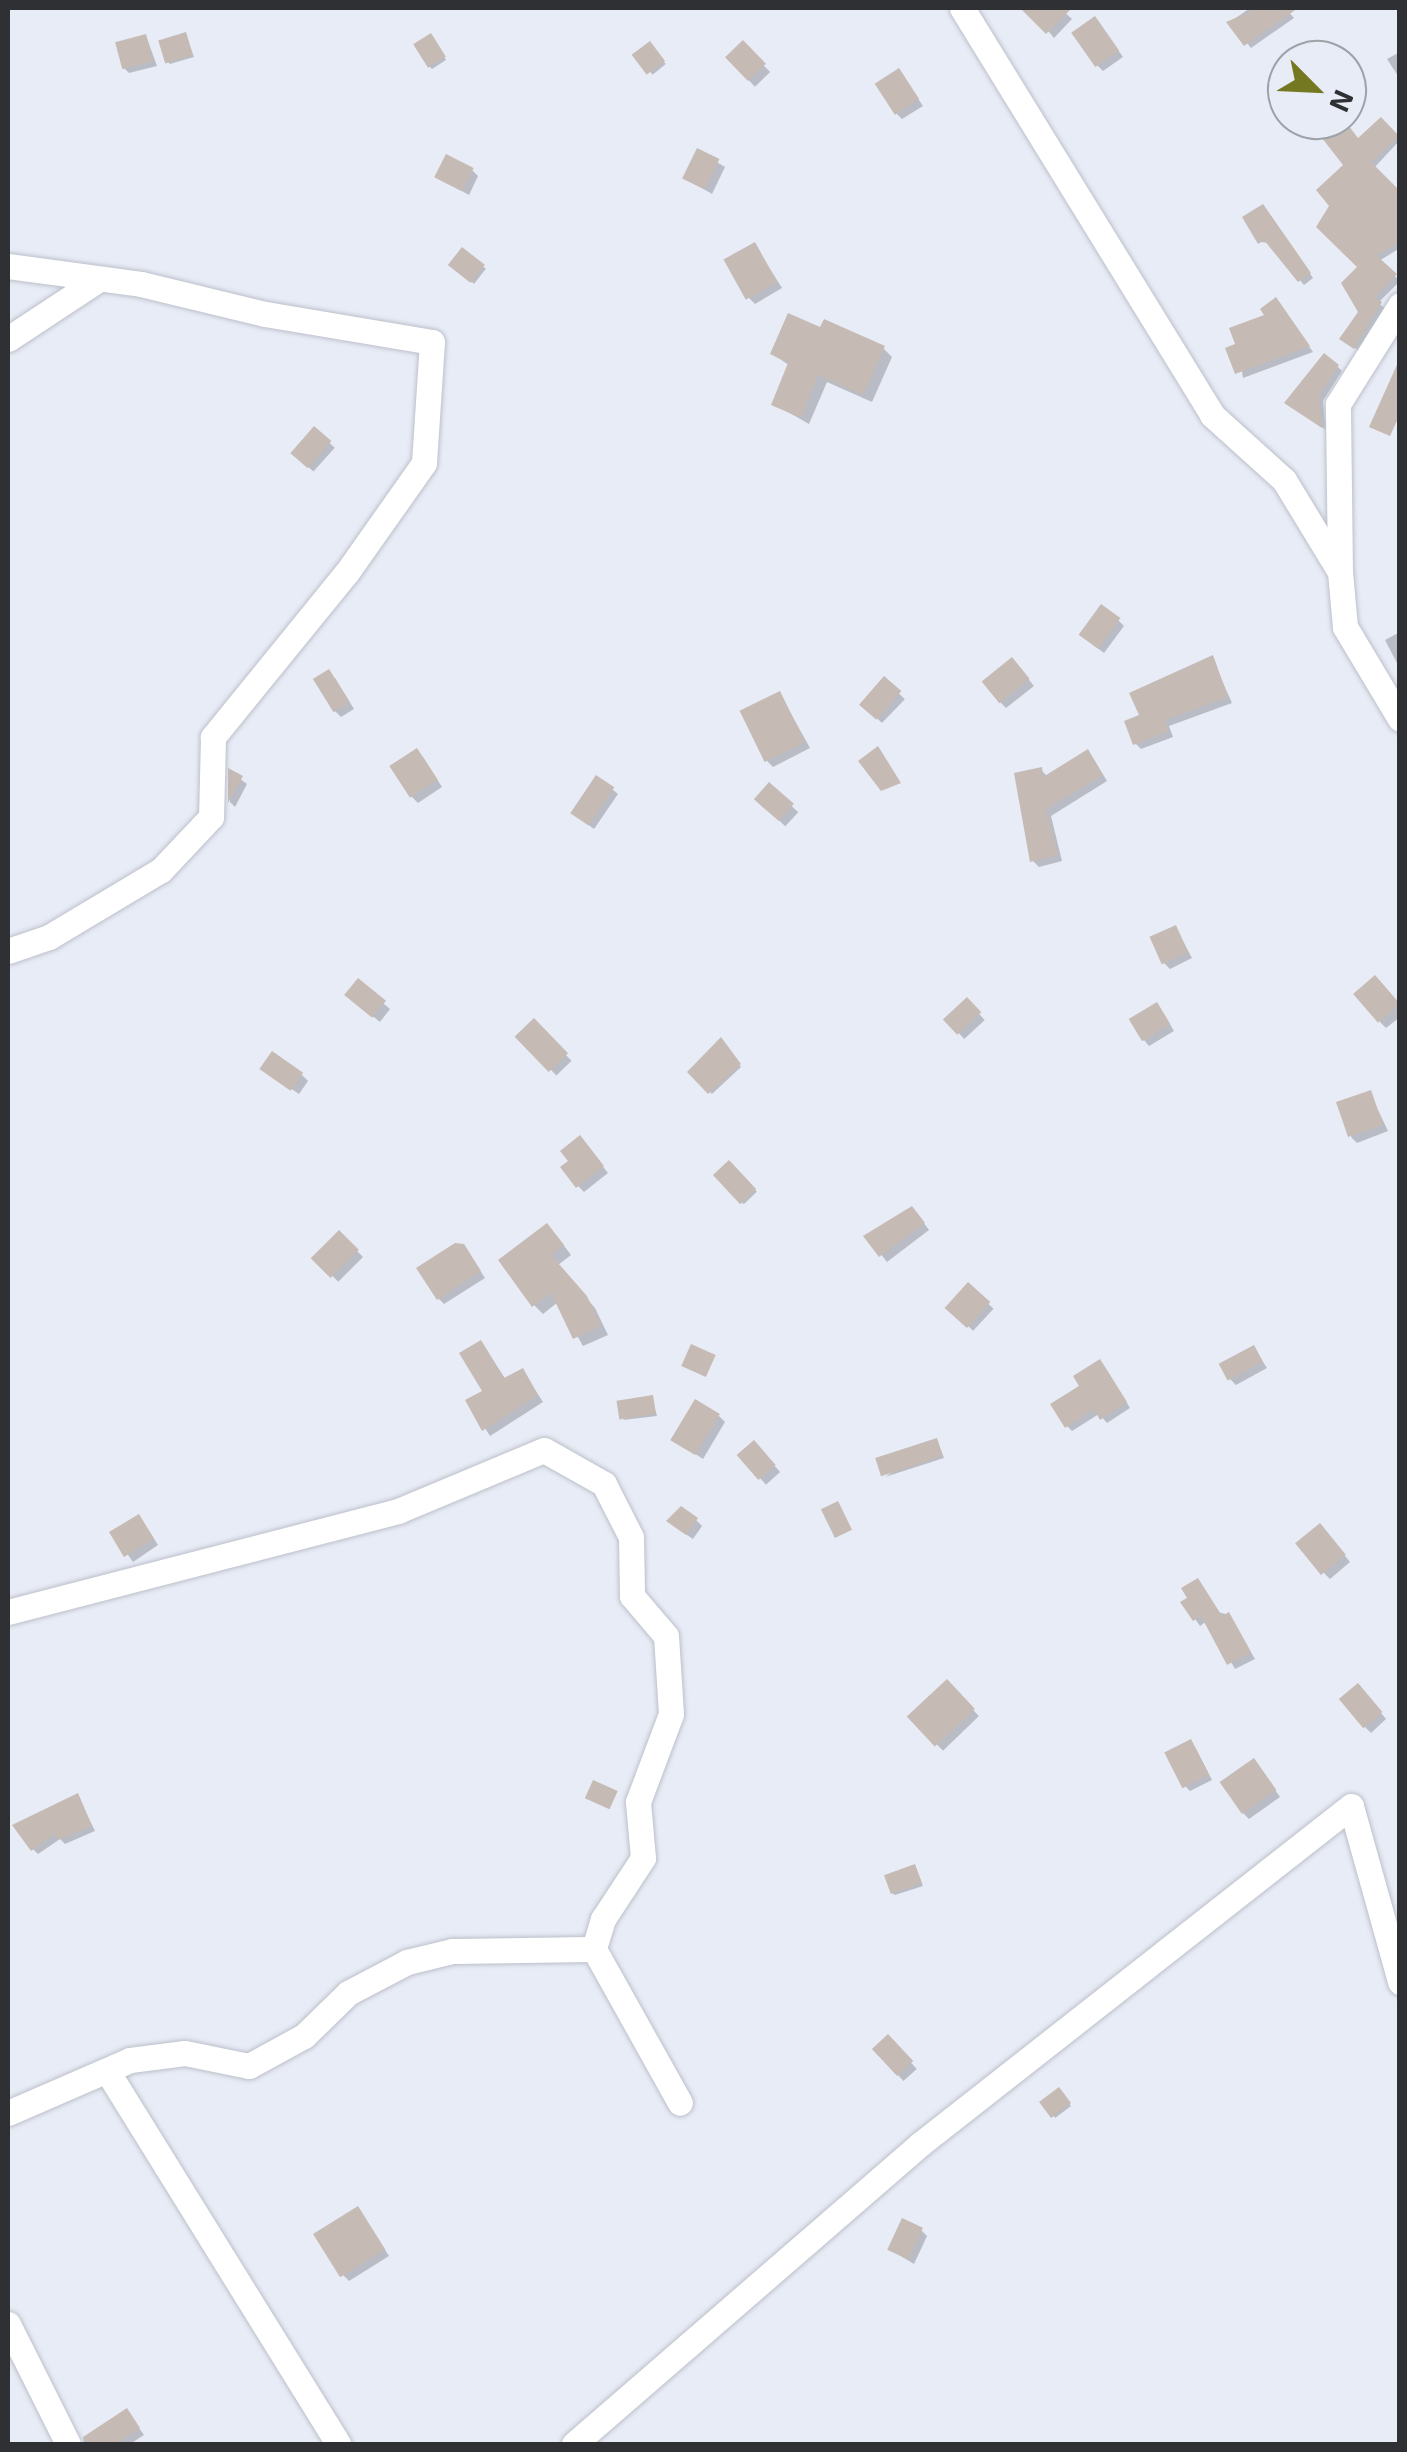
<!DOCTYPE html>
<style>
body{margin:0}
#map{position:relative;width:1407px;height:2452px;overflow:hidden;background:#e8ecf6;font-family:"Exo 2",sans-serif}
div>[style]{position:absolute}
.shadow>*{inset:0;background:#0003;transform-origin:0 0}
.building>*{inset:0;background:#c5bab4;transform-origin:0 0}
.roads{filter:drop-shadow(0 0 2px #bcc0ca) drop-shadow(0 0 2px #bcc0ca)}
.minor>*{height:25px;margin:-12.5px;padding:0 12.5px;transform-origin:12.5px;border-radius:12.5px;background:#fff}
span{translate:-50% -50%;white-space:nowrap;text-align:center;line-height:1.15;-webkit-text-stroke:9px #e8ecf6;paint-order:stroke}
.frame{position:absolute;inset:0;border:10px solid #2e3034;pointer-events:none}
.north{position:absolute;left:1267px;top:40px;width:100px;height:100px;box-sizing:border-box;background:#e8ecf6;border:2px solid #9ea1a8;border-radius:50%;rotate:114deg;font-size:28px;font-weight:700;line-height:40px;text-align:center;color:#2e3034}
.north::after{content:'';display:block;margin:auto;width:35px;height:45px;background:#747821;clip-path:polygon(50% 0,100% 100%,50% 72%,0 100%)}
</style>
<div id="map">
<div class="shadow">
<div style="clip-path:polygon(1029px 8px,1060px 8px,1072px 19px,1054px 38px)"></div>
<div style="clip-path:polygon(1250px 8px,1285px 8px,1294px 18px,1251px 48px,1230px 22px)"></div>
<div style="clip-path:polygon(1101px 26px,1123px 57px,1103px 71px,1097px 65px)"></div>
<div style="clip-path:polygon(185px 35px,194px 57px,170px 64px,168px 62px)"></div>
<div style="clip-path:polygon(146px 36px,157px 66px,129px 73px,123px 67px)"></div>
<div style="clip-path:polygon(433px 38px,446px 60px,432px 69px,430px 67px)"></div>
<div style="left:649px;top:44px;width:26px;height:17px;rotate:50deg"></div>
<div style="left:743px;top:44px;width:39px;height:21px;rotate:46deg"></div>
<div style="clip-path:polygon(1400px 52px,1400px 79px,1387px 59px)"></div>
<div style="clip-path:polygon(904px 78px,923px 106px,902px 119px,896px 113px)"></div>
<div style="clip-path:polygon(1323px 120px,1345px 120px,1359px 141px,1381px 120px,1400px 140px,1374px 168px,1400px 194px,1400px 248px,1379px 261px,1400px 281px,1378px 303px,1386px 309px,1359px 351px,1348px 343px,1361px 312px,1361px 267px,1332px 206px,1347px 165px)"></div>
<div style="clip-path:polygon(698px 151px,725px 167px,712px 194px,685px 178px)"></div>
<div style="clip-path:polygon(472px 170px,478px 176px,469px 195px,437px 177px)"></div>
<div style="clip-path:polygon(1267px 212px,1313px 278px,1304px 285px,1270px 243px,1260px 242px)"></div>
<div style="clip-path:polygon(755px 245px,782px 288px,755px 304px,749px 298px)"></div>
<div style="left:463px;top:251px;width:29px;height:19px;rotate:38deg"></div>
<div style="clip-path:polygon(1281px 306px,1313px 352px,1243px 378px,1238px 346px)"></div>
<div style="clip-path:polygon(821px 330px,883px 348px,892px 357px,872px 402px,827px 382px,809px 424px,774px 404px,790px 366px,773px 354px)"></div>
<div style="clip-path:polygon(1337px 366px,1342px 371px,1323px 401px,1326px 430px,1292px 407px)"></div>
<div style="left:314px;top:429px;width:28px;height:32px;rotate:42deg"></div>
<div style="clip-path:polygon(1118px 620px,1124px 626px,1104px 653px,1087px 640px)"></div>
<div style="clip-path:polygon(1400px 632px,1400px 669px,1385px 640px)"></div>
<div style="clip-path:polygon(1212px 658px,1232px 703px,1169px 726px,1173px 737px,1141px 749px,1135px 743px,1143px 716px)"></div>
<div style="clip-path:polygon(1018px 666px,1034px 686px,1006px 708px,1000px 702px)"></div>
<div style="clip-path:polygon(335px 678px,354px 709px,341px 717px,335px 711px)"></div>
<div style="left:884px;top:679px;width:29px;height:33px;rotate:44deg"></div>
<div style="clip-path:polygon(780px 694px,810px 748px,773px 767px,767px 761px)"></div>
<div style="clip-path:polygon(423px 757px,442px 787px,418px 803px,412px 797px)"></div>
<div style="clip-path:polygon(1093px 758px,1107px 781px,1051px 816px,1062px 861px,1039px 867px,1033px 861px,1041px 770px,1048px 777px)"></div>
<div style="clip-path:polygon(231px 772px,247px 784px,235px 807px,230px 802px)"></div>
<div style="left:769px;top:785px;width:40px;height:19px;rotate:43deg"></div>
<div style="clip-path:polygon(612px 789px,618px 794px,594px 829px,579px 818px)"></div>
<div style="clip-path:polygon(1176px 928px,1192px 958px,1170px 969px,1164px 963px)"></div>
<div style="clip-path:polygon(358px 982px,390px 1009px,380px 1022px,354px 1001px)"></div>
<div style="clip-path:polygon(1380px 984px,1400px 1006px,1400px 1017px,1386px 1028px,1380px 1022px)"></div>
<div style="left:967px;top:1001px;width:26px;height:28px;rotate:47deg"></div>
<div style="clip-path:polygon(1162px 1011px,1174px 1031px,1149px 1046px,1144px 1040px)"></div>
<div style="left:534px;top:1022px;width:54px;height:21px;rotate:46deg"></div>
<div style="clip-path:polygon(721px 1040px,741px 1067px,712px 1094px,690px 1072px)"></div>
<div style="clip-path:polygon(269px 1074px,302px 1075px,308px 1081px,299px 1094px)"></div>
<div style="clip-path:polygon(1370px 1093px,1388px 1131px,1357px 1143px,1351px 1137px)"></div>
<div style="clip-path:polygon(585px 1144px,608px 1173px,584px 1192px,578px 1186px)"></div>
<div style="left:729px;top:1163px;width:40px;height:18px;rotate:46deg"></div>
<div style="clip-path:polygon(918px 1215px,929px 1230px,887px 1262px,867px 1236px)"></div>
<div style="left:339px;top:1233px;width:34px;height:35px;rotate:45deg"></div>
<div style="clip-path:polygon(556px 1235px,571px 1255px,558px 1265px,595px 1308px,608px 1335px,583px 1346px,558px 1302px,543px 1314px,534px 1305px)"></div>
<div style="clip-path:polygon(469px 1254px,485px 1278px,444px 1304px,438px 1298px)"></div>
<div style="left:968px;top:1285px;width:35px;height:30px;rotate:43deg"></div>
<div style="clip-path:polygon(1254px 1348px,1267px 1368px,1236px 1385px,1230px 1379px)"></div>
<div style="clip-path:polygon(486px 1349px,506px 1380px,523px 1371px,543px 1402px,490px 1436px,468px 1401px,485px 1392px)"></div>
<div style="clip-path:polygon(1105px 1367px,1130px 1408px,1107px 1423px,1099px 1414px,1072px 1431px,1067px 1426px)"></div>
<div style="clip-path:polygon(652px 1398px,657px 1416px,623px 1420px)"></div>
<div style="clip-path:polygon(719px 1416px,725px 1422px,703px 1459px,674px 1440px)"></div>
<div style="left:754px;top:1443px;width:39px;height:19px;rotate:48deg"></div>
<div style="clip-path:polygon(938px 1443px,944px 1458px,885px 1477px)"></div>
<div style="clip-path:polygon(696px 1520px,702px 1526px,693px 1539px,675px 1527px)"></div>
<div style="clip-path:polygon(144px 1523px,158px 1545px,133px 1562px,113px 1534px)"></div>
<div style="clip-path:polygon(1326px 1533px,1350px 1562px,1330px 1579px,1324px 1573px)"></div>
<div style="clip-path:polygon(1184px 1603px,1229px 1615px,1255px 1659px,1235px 1669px,1207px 1621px,1200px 1626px)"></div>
<div style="left:947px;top:1683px;width:46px;height:50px;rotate:46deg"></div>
<div style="clip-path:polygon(1364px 1692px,1386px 1719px,1371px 1733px,1365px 1727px)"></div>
<div style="clip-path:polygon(1195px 1747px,1212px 1780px,1190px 1791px,1185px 1786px)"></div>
<div style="clip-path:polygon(1259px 1767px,1280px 1797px,1249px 1819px,1243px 1813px)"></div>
<div style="clip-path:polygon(78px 1796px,95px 1831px,65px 1844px,60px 1839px,38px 1854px,33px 1849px)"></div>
<div style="clip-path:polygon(915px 1867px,923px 1886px,895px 1895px,892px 1893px)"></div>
<div style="left:888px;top:2037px;width:43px;height:18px;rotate:48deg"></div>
<div style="left:1059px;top:2090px;width:20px;height:20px;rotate:53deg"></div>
<div style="clip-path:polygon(363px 2215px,389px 2256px,349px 2281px,343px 2275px)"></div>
<div style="clip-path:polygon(921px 2230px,927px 2236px,914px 2264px,891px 2250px)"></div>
<div style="clip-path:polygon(127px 2411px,144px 2435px,130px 2444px,100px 2444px,93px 2433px)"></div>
</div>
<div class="building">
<div style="clip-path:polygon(1020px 8px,1072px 8px,1046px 34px)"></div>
<div style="clip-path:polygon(1259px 8px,1298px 8px,1244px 46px,1226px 22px)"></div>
<div style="left:1095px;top:16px;width:42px;height:29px;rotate:55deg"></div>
<div style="left:186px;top:32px;width:24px;height:29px;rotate:73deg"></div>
<div style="left:431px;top:33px;width:28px;height:21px;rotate:58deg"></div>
<div style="left:146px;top:34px;width:28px;height:32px;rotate:75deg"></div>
<div style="left:743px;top:40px;width:33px;height:25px;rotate:46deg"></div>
<div style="left:650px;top:41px;width:25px;height:23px;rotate:53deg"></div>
<div style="left:899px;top:68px;width:37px;height:29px;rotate:57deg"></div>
<div style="clip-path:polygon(1381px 117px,1399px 136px,1371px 162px,1400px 191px,1400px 242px,1376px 255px,1397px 274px,1375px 297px,1382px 302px,1354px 349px,1339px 339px,1358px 312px,1341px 283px,1357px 267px,1316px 227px,1329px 206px,1316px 190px,1343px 165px,1308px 120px,1344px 120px,1358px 138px)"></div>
<div style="left:697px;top:148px;width:25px;height:34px;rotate:26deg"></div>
<div style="left:446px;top:154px;width:31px;height:26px;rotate:27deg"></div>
<div style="clip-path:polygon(1263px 204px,1311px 273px,1298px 282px,1264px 240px,1258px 244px,1242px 217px)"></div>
<div style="left:755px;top:242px;width:46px;height:36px;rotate:61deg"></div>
<div style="left:462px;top:247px;width:29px;height:23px;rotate:38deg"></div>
<div style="clip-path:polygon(1276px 297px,1310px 346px,1235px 374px,1225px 348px,1235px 344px,1229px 328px,1264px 315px,1260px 309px)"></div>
<div style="clip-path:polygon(788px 313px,820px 327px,824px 319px,885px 346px,863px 395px,818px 375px,801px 418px,771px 405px,788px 363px,770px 354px)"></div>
<div style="clip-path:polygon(1324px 353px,1339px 365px,1319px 395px,1322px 428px,1284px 403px)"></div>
<div style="clip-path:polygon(1400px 358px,1400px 414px,1390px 436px,1369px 427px)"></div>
<div style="left:314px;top:426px;width:23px;height:36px;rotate:41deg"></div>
<div style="left:1101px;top:604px;width:24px;height:38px;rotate:36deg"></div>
<div style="clip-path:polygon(1213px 655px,1228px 697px,1165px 720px,1169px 731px,1133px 745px,1124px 721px,1139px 715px,1129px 693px)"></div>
<div style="left:1012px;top:657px;width:28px;height:39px;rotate:51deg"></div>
<div style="left:329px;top:669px;width:39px;height:19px;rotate:58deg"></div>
<div style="left:884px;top:676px;width:23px;height:38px;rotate:41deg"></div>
<div style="left:780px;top:691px;width:57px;height:45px;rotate:64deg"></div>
<div style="clip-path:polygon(878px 746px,901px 783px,881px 791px,858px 761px)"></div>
<div style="left:417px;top:748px;width:38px;height:33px;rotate:57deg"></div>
<div style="clip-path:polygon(1088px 749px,1103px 775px,1046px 809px,1058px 855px,1030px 862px,1014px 773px,1042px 767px,1043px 777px)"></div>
<div style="clip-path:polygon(228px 768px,243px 776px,228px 803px)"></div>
<div style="left:596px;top:775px;width:22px;height:46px;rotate:34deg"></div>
<div style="left:769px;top:782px;width:33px;height:23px;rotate:41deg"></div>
<div style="left:1176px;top:925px;width:30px;height:29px;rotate:66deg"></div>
<div style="left:1375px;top:975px;width:38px;height:29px;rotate:49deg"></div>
<div style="left:358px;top:978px;width:36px;height:22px;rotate:39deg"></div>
<div style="left:967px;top:997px;width:21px;height:33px;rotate:47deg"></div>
<div style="left:1157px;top:1002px;width:26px;height:33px;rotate:59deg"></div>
<div style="left:534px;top:1018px;width:49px;height:27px;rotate:46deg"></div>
<div style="clip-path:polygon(721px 1037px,741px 1064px,708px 1094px,687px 1072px)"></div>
<div style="left:272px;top:1051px;width:38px;height:22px;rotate:35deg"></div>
<div style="left:1371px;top:1090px;width:37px;height:37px;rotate:71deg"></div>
<div style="clip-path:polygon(580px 1135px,604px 1166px,576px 1188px,560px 1167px,568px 1161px,560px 1151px)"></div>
<div style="left:729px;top:1160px;width:40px;height:22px;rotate:47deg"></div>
<div style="clip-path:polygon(912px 1206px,925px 1223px,879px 1257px,863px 1236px)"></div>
<div style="clip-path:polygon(547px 1223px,564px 1245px,551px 1255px,587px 1296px,601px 1326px,573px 1339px,551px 1293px,532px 1307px,498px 1260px)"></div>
<div style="left:339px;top:1230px;width:28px;height:40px;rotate:45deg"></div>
<div style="clip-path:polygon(455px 1243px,464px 1244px,481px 1271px,437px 1300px,416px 1268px)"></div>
<div style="left:968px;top:1282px;width:30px;height:35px;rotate:42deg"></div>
<div style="clip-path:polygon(481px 1340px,504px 1378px,523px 1368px,538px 1395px,482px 1431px,465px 1400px,482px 1391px,459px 1353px)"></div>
<div style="left:691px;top:1344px;width:27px;height:24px;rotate:24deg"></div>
<div style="left:1254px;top:1345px;width:19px;height:40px;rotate:62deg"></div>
<div style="clip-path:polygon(1100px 1359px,1127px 1402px,1100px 1420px,1094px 1409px,1065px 1428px,1050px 1404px,1079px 1386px,1073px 1376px)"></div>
<div style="left:653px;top:1395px;width:19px;height:37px;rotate:81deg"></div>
<div style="left:695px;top:1399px;width:29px;height:48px;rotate:31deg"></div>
<div style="left:937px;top:1438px;width:19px;height:65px;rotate:72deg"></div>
<div style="left:754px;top:1440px;width:33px;height:23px;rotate:49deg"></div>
<div style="left:838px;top:1501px;width:32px;height:19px;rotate:64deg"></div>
<div style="clip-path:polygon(681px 1506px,698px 1518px,686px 1535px,666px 1521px)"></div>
<div style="left:139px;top:1514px;width:29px;height:35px;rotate:59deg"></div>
<div style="left:1320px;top:1523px;width:41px;height:32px;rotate:51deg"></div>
<div style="clip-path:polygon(1198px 1578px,1222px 1616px,1229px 1612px,1251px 1652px,1227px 1665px,1201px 1616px,1193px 1621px,1180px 1602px,1187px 1598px,1181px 1588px)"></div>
<div style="left:947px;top:1679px;width:41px;height:55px;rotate:47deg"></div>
<div style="left:1358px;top:1683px;width:38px;height:25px;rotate:50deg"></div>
<div style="left:1191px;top:1739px;width:40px;height:30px;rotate:63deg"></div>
<div style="left:1254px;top:1758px;width:39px;height:42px;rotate:55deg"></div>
<div style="left:593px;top:1780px;width:27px;height:20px;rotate:24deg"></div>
<div style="clip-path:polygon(78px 1793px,92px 1826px,58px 1840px,55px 1834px,31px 1851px,12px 1825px)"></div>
<div style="left:915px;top:1864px;width:20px;height:33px;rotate:70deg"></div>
<div style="left:888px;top:2034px;width:37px;height:22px;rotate:47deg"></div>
<div style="left:1059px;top:2087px;width:20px;height:25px;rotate:53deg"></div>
<div style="left:358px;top:2206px;width:51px;height:53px;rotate:58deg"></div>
<div style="left:902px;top:2218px;width:23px;height:35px;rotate:25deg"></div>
<div style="clip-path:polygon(127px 2408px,140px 2428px,116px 2444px,84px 2444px,83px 2437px)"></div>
</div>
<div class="roads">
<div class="minor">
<div style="left:962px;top:8px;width:478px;rotate:58.4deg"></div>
<div style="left:1212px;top:415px;width:97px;rotate:42.1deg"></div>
<div style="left:1284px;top:480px;width:108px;rotate:58.7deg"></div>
<div style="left:1340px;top:572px;width:55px;rotate:84.8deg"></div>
<div style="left:1345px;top:627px;width:107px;rotate:59.1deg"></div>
<div style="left:8px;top:266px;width:134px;rotate:7.7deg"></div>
<div style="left:141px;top:284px;width:128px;rotate:13.6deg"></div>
<div style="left:265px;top:314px;width:169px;rotate:9.5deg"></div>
<div style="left:432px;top:342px;width:121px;rotate:93.8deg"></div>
<div style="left:424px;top:463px;width:133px;rotate:125.2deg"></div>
<div style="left:347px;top:572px;width:213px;rotate:129.1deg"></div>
<div style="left:213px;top:737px;width:80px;rotate:91.4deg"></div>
<div style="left:211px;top:817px;width:73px;rotate:133.3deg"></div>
<div style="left:161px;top:870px;width:131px;rotate:149.1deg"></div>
<div style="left:49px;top:937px;width:43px;rotate:161.1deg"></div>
<div style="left:8px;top:339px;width:109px;rotate:-33.4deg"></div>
<div style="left:1340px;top:572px;width:168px;rotate:-90.7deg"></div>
<div style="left:1338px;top:404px;width:117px;rotate:-57.9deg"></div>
<div style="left:8px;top:1612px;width:403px;rotate:-14.5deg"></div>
<div style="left:398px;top:1511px;width:158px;rotate:-22.7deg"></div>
<div style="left:544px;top:1450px;width:69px;rotate:29.5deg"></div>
<div style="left:604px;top:1484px;width:59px;rotate:63deg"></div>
<div style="left:631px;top:1537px;width:59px;rotate:89deg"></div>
<div style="left:632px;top:1596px;width:52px;rotate:49.6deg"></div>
<div style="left:666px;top:1636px;width:78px;rotate:86.3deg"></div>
<div style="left:671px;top:1714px;width:94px;rotate:110.6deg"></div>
<div style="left:638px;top:1802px;width:56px;rotate:84.9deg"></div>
<div style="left:643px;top:1858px;width:73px;rotate:123.3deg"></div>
<div style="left:603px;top:1919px;width:31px;rotate:107deg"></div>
<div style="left:594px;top:1949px;width:176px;rotate:60.8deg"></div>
<div style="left:109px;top:2074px;width:435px;rotate:58.2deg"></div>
<div style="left:8px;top:2113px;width:133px;rotate:-23.5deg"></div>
<div style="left:130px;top:2060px;width:55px;rotate:-7.3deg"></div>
<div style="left:185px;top:2053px;width:65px;rotate:11.5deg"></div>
<div style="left:249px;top:2066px;width:63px;rotate:-28.6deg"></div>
<div style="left:304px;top:2036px;width:62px;rotate:-44.3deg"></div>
<div style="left:348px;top:1993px;width:67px;rotate:-27.7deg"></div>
<div style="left:407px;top:1962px;width:46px;rotate:-13.7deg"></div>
<div style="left:452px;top:1951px;width:142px;rotate:-0.8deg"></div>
<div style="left:8px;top:2324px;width:134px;rotate:63.4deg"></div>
<div style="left:574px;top:2444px;width:457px;rotate:-40.9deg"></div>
<div style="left:919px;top:2145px;width:549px;rotate:-38.12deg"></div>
<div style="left:1351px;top:1806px;width:183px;rotate:74.4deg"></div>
</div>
</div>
<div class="frame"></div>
<div class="north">N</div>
</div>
